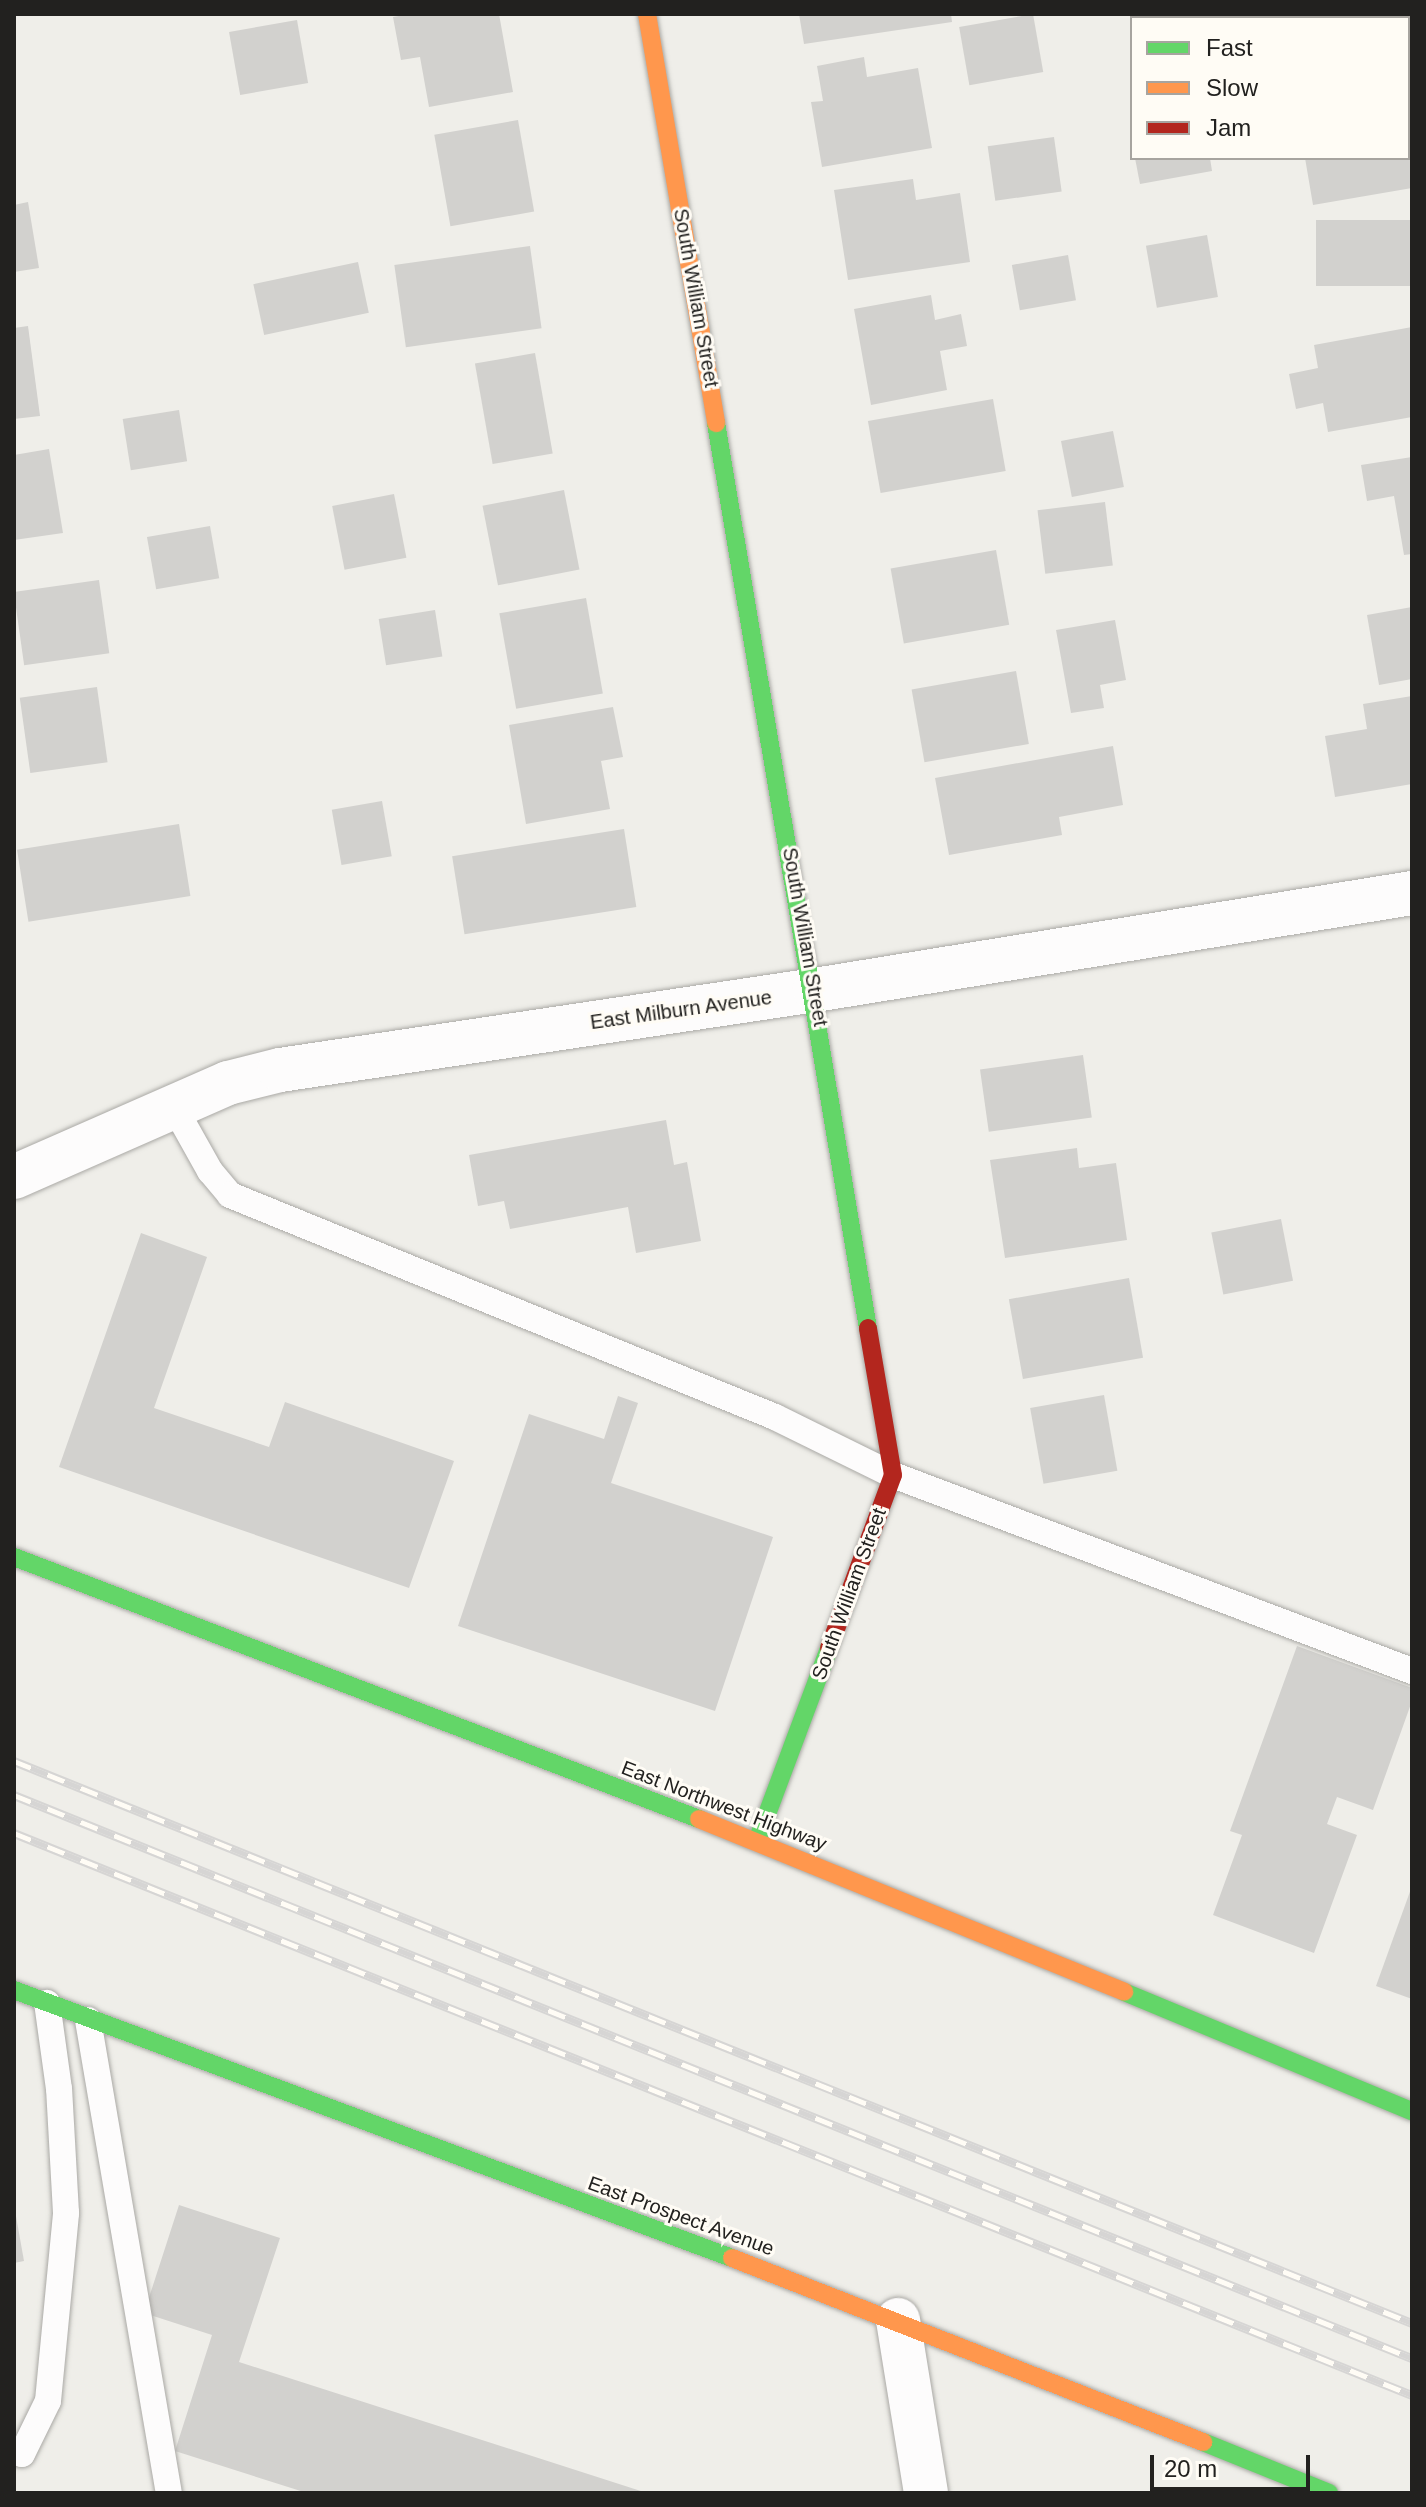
<!DOCTYPE html>
<style>
body{margin:0}
#map{position:relative;width:1426px;height:2507px;overflow:hidden;background:#efeee9;font-family:Helvetica,sans-serif}
div>[style]{position:absolute}
.building>*{inset:0;background:#d2d1ce;transform-origin:0 0}
.roads{filter:drop-shadow(0 0 2px #aaa9a5) drop-shadow(0 0 2px #aaa9a5)}
.lane>*{height:26px;margin:-13px;padding:0 13px;transform-origin:13px;border-radius:13px;background:#fdfcfc}
.street>*{height:44px;margin:-22px;padding:0 22px;transform-origin:22px;border-radius:22px;background:#fdfcfc}
.fast>*{height:18px;margin:-9px;padding:0 9px;transform-origin:9px;border-radius:9px;background:#63d668}
.slow>*{height:18px;margin:-9px;padding:0 9px;transform-origin:9px;border-radius:9px;background:#ff974d}
.jam>*{height:18px;margin:-9px;padding:0 9px;transform-origin:9px;border-radius:9px;background:#b3261e}
.rail>*{height:9px;margin-top:-4.5px;transform-origin:0;background:repeating-linear-gradient(90deg,#fffcf5 0 18px,#d6d5d4 0 36px);box-sizing:border-box;border-block:2px solid #d6d5d4}
span{translate:-50% -50%;white-space:nowrap;text-align:center;line-height:1.15;-webkit-text-stroke:6px #fffcf5;paint-order:stroke}
.street-label{font-size:20px;color:#22211f}
.frame{position:absolute;inset:0;border:16px solid #22211f;pointer-events:none}
.legend{position:absolute;left:1130px;top:16px;width:280px;height:144px;box-sizing:border-box;background:#fffcf5;border:2px solid #a7a49f;margin:0;padding:10px 14px;list-style:none;font-size:24px;color:#22211f}
.legend li{display:flex;align-items:center;gap:16px;height:40px}
.legend b{width:40px;border:2px solid #a7a49f}
.scale{position:absolute;left:1150px;top:2455px;width:160px;height:36px;box-sizing:border-box;border:4px solid #22211f;border-top:0;padding-left:10px;font-size:24px;line-height:28px;white-space:nowrap;color:#22211f;-webkit-text-stroke:6px #fffcf5;paint-order:stroke}
</style>
<div id="map">
<div class="building">
<div style="clip-path:polygon(410px 14px,499px 14px,513px 92px,429px 107px,420px 57px,401px 60px,393px 17px)"></div>
<div style="clip-path:polygon(799px 14px,951px 14px,952px 22px,804px 44px)"></div>
<div style="left:1033px;top:14px;width:59px;height:75px;rotate:80deg"></div>
<div style="left:1313px;top:14px;width:87px;height:4px"></div>
<div style="left:297px;top:20px;width:64px;height:69px;rotate:80deg"></div>
<div style="clip-path:polygon(864px 57px,867px 77px,918px 68px,932px 148px,822px 167px,811px 102px,823px 101px,817px 66px)"></div>
<div style="clip-path:polygon(1408px 91px,1412px 188px,1313px 205px,1305px 158px,1408px 158px)"></div>
<div style="left:518px;top:120px;width:93px;height:85px;rotate:80deg"></div>
<div style="left:1054px;top:137px;width:55px;height:67px;rotate:82deg"></div>
<div style="clip-path:polygon(1135px 158px,1210px 158px,1212px 171px,1140px 184px)"></div>
<div style="clip-path:polygon(913px 179px,916px 200px,960px 193px,970px 262px,848px 280px,834px 190px)"></div>
<div style="clip-path:polygon(28px 202px,39px 268px,14px 272px,14px 205px)"></div>
<div style="left:1412px;top:220px;width:66px;height:96px;rotate:90deg"></div>
<div style="left:1207px;top:235px;width:63px;height:62px;rotate:80deg"></div>
<div style="left:530px;top:246px;width:83px;height:137px;rotate:82deg"></div>
<div style="left:1068px;top:255px;width:46px;height:57px;rotate:80deg"></div>
<div style="left:358px;top:262px;width:52px;height:107px;rotate:78deg"></div>
<div style="clip-path:polygon(931px 295px,935px 320px,961px 314px,967px 346px,940px 351px,947px 390px,871px 405px,854px 309px)"></div>
<div style="clip-path:polygon(28px 326px,40px 416px,14px 419px,14px 328px)"></div>
<div style="clip-path:polygon(1412px 327px,1412px 417px,1328px 432px,1323px 403px,1296px 409px,1289px 374px,1318px 368px,1314px 345px)"></div>
<div style="left:535px;top:353px;width:102px;height:61px;rotate:80deg"></div>
<div style="left:993px;top:399px;width:73px;height:127px;rotate:80deg"></div>
<div style="left:179px;top:410px;width:52px;height:57px;rotate:81deg"></div>
<div style="left:1113px;top:431px;width:57px;height:53px;rotate:79deg"></div>
<div style="clip-path:polygon(49px 449px,63px 533px,14px 540px,14px 455px)"></div>
<div style="clip-path:polygon(1412px 457px,1412px 554px,1404px 555px,1394px 496px,1367px 501px,1361px 465px)"></div>
<div style="left:564px;top:490px;width:81px;height:83px;rotate:79deg"></div>
<div style="left:394px;top:494px;width:65px;height:63px;rotate:79deg"></div>
<div style="left:1105px;top:502px;width:64px;height:68px;rotate:83deg"></div>
<div style="left:210px;top:526px;width:53px;height:64px;rotate:80deg"></div>
<div style="left:996px;top:550px;width:76px;height:107px;rotate:80deg"></div>
<div style="left:99px;top:580px;width:74px;height:86px;rotate:82deg"></div>
<div style="left:586px;top:598px;width:97px;height:88px;rotate:80deg"></div>
<div style="clip-path:polygon(1412px 607px,1412px 679px,1379px 685px,1367px 615px)"></div>
<div style="left:435px;top:610px;width:47px;height:57px;rotate:81deg"></div>
<div style="clip-path:polygon(1115px 620px,1126px 680px,1100px 685px,1104px 708px,1071px 713px,1056px 630px)"></div>
<div style="left:1016px;top:671px;width:74px;height:106px;rotate:80deg"></div>
<div style="left:97px;top:687px;width:76px;height:78px;rotate:82deg"></div>
<div style="clip-path:polygon(1412px 696px,1412px 784px,1335px 797px,1325px 736px,1367px 729px,1363px 704px)"></div>
<div style="clip-path:polygon(613px 707px,623px 757px,601px 761px,610px 809px,526px 824px,509px 725px)"></div>
<div style="clip-path:polygon(1113px 746px,1123px 805px,1059px 817px,1062px 835px,949px 855px,935px 778px)"></div>
<div style="left:382px;top:801px;width:56px;height:51px;rotate:80deg"></div>
<div style="left:179px;top:824px;width:73px;height:164px;rotate:81deg"></div>
<div style="left:624px;top:829px;width:79px;height:174px;rotate:81deg"></div>
<div style="left:1083px;top:1055px;width:63px;height:104px;rotate:82deg"></div>
<div style="clip-path:polygon(666px 1120px,674px 1165px,687px 1162px,701px 1241px,636px 1253px,628px 1207px,510px 1229px,504px 1201px,478px 1206px,469px 1155px)"></div>
<div style="clip-path:polygon(1077px 1148px,1079px 1168px,1116px 1163px,1127px 1240px,1005px 1258px,990px 1160px)"></div>
<div style="left:1281px;top:1219px;width:63px;height:71px;rotate:79deg"></div>
<div style="clip-path:polygon(141px 1233px,207px 1257px,154px 1408px,269px 1447px,285px 1402px,454px 1461px,409px 1588px,59px 1467px)"></div>
<div style="left:1129px;top:1278px;width:81px;height:122px;rotate:80deg"></div>
<div style="left:1104px;top:1395px;width:77px;height:75px;rotate:80deg"></div>
<div style="clip-path:polygon(618px 1396px,638px 1403px,611px 1483px,773px 1537px,715px 1711px,458px 1626px,529px 1414px,604px 1439px)"></div>
<div style="clip-path:polygon(1297px 1646px,1412px 1688px,1412px 1701px,1373px 1810px,1337px 1797px,1327px 1824px,1357px 1835px,1314px 1953px,1213px 1915px,1242px 1835px,1230px 1831px)"></div>
<div style="clip-path:polygon(1412px 1886px,1412px 1999px,1376px 1986px)"></div>
<div style="clip-path:polygon(14px 2205px,24px 2261px,14px 2263px)"></div>
<div style="clip-path:polygon(179px 2205px,280px 2238px,239px 2362px,647px 2493px,307px 2493px,175px 2451px,212px 2335px,144px 2313px)"></div>
</div>
<div class="roads">
<div class="lane">
<div style="left:173px;top:1105px;width:76px;rotate:60.7deg"></div>
<div style="left:210px;top:1171px;width:31px;rotate:50deg"></div>
<div style="left:230px;top:1195px;width:588px;rotate:22.16deg"></div>
<div style="left:775px;top:1417px;width:131px;rotate:26.2deg"></div>
<div style="left:893px;top:1475px;width:555px;rotate:20.69deg"></div>
<div style="left:88px;top:2020px;width:480px;rotate:80.3deg"></div>
<div style="left:14px;top:2452px;width:8px;rotate:14deg"></div>
<div style="left:22px;top:2454px;width:59px;rotate:-63.9deg"></div>
<div style="left:48px;top:2401px;width:189px;rotate:-84.5deg"></div>
<div style="left:66px;top:2213px;width:124px;rotate:-93.2deg"></div>
<div style="left:59px;top:2089px;width:87px;rotate:-97.9deg"></div>
</div>
<div class="street">
<div style="left:14px;top:1177px;width:234px;rotate:-23.7deg"></div>
<div style="left:228px;top:1083px;width:54px;rotate:-14deg"></div>
<div style="left:280px;top:1070px;width:541px;rotate:-8.5deg"></div>
<div style="left:815px;top:990px;width:605px;rotate:-9.23deg"></div>
<div style="left:898px;top:2320px;width:175px;rotate:80.8deg"></div>
</div>
<div class="fast">
<div style="left:716px;top:423px;width:918px;rotate:80.47deg"></div>
<div style="left:14px;top:1557px;width:733px;rotate:20.93deg"></div>
<div style="left:757px;top:1841px;width:206px;rotate:-69.5deg"></div>
<div style="left:14px;top:1990px;width:766px;rotate:20.47deg"></div>
<div style="left:1124px;top:1992px;width:312px;rotate:22.5deg"></div>
<div style="left:1203px;top:2442px;width:136px;rotate:22deg"></div>
</div>
<div class="slow">
<div style="left:647px;top:14px;width:415px;rotate:80.4deg"></div>
<div style="left:699px;top:1819px;width:459px;rotate:22.1deg"></div>
<div style="left:732px;top:2258px;width:506px;rotate:21.34deg"></div>
</div>
<div class="jam">
<div style="left:829px;top:1648px;width:184px;rotate:-69.7deg"></div>
<div style="left:893px;top:1475px;width:149px;rotate:-99.7deg"></div>
</div>
</div>
<div class="rail">
<div style="left:14px;top:1761px;width:1507px;rotate:21.9deg"></div>
<div style="left:14px;top:1795px;width:1507px;rotate:21.94deg"></div>
<div style="left:14px;top:1833px;width:1507px;rotate:21.9deg"></div>
</div>
<div class="street-label">
<span style="left:696px;top:298px;rotate:80deg">South William Street</span>
<span style="left:805px;top:937px;rotate:80deg">South William Street</span>
<span style="left:681px;top:1010px;rotate:-8deg">East Milburn Avenue</span>
<span style="left:849px;top:1594px;rotate:-70deg">South William Street</span>
<span style="left:724px;top:1806px;rotate:21deg">East Northwest Highway</span>
<span style="left:681px;top:2216px;rotate:20deg">East Prospect Avenue</span>
</div>
<div class="frame"></div>
<ul class="legend">
<li><b style="height:10px;background:#63d668"></b>Fast</li>
<li><b style="height:10px;background:#ff974d"></b>Slow</li>
<li><b style="height:10px;background:#b3261e"></b>Jam</li>
</ul>
<div class="scale">20 m</div>
</div>
